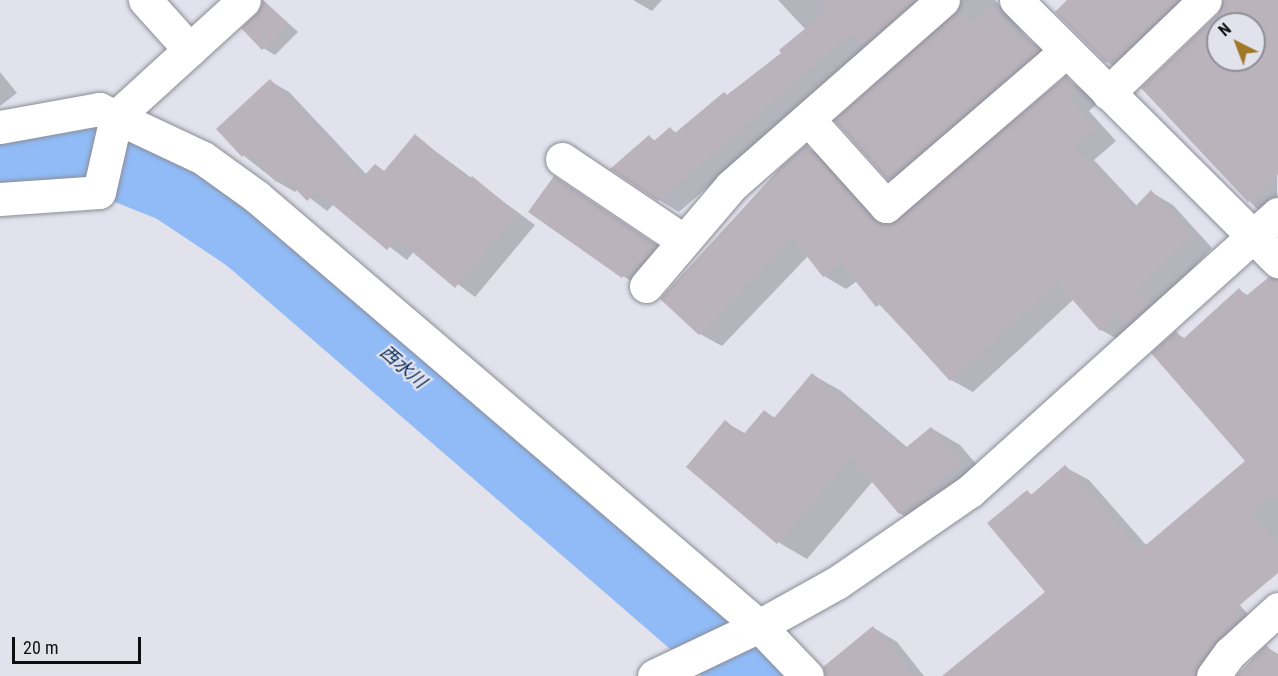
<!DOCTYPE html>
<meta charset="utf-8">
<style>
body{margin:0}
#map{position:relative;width:1278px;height:676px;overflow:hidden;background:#e2e2ed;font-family:"Roboto Condensed","Noto Sans JP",sans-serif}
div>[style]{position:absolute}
.shadow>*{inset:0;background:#0003}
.river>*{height:78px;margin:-39px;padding:0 39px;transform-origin:39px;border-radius:39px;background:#90bbf6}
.building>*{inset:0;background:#bab3bc}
.roads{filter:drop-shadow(0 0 2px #8c8c96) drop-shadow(0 0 2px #8c8c96)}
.street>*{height:33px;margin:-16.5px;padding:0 16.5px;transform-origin:16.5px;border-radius:16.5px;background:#fff}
span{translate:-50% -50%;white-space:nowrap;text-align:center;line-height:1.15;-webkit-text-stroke:4.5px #e2e2ed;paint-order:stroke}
.water-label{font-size:18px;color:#062a56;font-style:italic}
.north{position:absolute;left:1206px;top:12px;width:60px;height:60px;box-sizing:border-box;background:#e2e2ed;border:2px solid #8e8e96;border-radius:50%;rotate:318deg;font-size:16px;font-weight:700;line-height:24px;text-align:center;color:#0f0f13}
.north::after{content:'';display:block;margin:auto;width:21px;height:27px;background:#9f7925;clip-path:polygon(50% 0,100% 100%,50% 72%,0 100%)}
.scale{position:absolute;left:12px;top:637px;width:129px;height:27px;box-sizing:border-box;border:3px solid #0f0f13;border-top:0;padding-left:8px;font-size:18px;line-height:21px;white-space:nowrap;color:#0f0f13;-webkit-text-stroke:4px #e2e2ed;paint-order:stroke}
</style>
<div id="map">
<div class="shadow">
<div style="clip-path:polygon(263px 0,298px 32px,275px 55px,263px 48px,258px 14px)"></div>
<div style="clip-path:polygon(633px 0,662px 0,652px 11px)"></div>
<div style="clip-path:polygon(778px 0,948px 0,868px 47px,679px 212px,659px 200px,649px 137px,656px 141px,670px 129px,677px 133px,783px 53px,806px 30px)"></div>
<div style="clip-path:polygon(961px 0,995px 0,1030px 41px,1048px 51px,909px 190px,889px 179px)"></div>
<div style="clip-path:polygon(1069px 0,1212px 0,1128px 74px,1107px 62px)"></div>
<div style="clip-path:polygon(evenodd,1223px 0,1278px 0,1277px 221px,1256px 208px,1143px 88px,1219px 14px,1223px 0,1218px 24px,1254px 24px,1254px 60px,1218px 60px,1218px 24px)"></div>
<div style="clip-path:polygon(0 72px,17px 93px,0 106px)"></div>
<div style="clip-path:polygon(1066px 78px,1099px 102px,1089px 111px,1116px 141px,1094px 160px,1137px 206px,1151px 192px,1173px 205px,1212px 248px,1123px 342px,1101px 330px,1074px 299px,973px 392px,951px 380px,857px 281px,846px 289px,824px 276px,808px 256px,722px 346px,700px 334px,806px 147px,828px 160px,890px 226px)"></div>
<div style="clip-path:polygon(270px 81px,289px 92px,367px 175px,375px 166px,385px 172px,415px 136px,535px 225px,475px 297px,414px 251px,407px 260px,334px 204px,327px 211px,298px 189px,295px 192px,276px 181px,243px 155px)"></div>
<div style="clip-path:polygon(572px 189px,673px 256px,641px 287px,623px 276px)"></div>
<div style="clip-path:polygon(1278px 280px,1278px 562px,1211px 491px,1247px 461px,1176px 333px,1186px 339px,1239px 290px,1249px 296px)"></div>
<div style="clip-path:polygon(813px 375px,841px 391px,908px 448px,931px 428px,960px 445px,989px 479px,928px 529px,899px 513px,873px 481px,807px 559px,778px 542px,725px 422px,746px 434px,764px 412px,776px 418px)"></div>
<div style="clip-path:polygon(1065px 467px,1089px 480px,1147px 546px,1187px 546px,1264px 632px,1224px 676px,944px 676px,1047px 592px,1027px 492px,1033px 495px)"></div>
<div style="clip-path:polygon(874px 628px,897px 642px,924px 676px,843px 676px)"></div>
<div style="clip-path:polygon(1267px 647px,1278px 654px,1278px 676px,1240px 676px)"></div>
</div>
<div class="river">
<div style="left:0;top:165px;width:110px;rotate:-3.6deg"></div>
<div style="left:110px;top:158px;width:70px;rotate:21.8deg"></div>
<div style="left:175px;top:184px;width:90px;rotate:33.7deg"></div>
<div style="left:250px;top:234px;width:676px;rotate:40.86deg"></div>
</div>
<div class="building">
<div style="clip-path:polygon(262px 0,288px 25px,262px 50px,241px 28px,257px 13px)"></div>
<div style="clip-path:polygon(818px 0,915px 0,863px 45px,850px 33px,658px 201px,610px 169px,649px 135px,654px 141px,670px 127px,675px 133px,724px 92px,727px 95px,781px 53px,779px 50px,828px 10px)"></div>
<div style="clip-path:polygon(1067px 0,1178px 0,1115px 60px,1112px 57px,1106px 63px,1055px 12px)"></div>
<div style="clip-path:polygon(evenodd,1223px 0,1278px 0,1278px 174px,1248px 202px,1141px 88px,1218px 14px,1223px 0,1218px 24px,1254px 24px,1254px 60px,1218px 60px,1218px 24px)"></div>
<div style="clip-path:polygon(992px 7px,1022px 43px,1028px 38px,1039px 49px,888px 180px,834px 120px,959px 8px,972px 24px)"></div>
<div style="clip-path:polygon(1066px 76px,1078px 88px,1068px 98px,1095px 128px,1073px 146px,1132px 210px,1151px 190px,1191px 234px,1135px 290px,1149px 304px,1127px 325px,1118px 314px,1100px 331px,1057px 282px,950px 381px,880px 304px,876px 307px,841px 263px,823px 277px,792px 237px,699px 335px,660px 299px,780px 168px,806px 145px,872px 219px,890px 224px)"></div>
<div style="clip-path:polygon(270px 79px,362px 178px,375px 164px,384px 171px,415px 134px,469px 180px,472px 176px,517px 213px,455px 288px,397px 239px,387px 250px,317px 192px,307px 201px,283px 176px,276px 182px,247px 152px,242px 157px,216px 129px)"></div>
<div style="clip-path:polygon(554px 176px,656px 245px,632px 273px,628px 269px,622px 278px,528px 212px)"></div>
<div style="clip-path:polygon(1269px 277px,1278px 279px,1278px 499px,1274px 494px,1251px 513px,1278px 544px,1278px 573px,1234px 610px,1241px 617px,1215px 642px,1195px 676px,942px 676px,1045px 592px,987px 523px,1027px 490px,1031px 495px,1065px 465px,1140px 550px,1245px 461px,1151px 353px,1176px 331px,1183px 339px,1239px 288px,1246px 296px)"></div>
<div style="clip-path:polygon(812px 373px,903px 450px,931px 427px,961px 462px,899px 514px,851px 457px,777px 544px,686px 467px,725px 420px,743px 435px,764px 410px,774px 418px)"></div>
<div style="clip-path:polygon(873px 626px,913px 676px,825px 676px,823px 667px)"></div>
<div style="clip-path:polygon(1266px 645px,1278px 658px,1278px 676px,1236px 676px)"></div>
</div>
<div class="roads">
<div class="street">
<div style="left:145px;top:0;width:67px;rotate:48deg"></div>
<div style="left:1016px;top:0;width:370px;rotate:44.9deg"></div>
<div style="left:1108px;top:93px;width:134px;rotate:-43.8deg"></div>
<div style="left:808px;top:119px;width:117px;rotate:48.1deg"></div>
<div style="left:886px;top:206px;width:238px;rotate:-40.7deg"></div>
<div style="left:0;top:127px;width:101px;rotate:-10.3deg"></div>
<div style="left:99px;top:109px;width:115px;rotate:25.2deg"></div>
<div style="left:203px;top:158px;width:67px;rotate:35.8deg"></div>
<div style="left:257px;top:197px;width:660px;rotate:40.52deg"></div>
<div style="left:759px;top:626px;width:69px;rotate:46.2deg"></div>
<div style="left:562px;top:159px;width:147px;rotate:33.9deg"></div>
<div style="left:0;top:199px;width:99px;rotate:-4deg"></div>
<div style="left:99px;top:192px;width:77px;rotate:-77.2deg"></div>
<div style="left:116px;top:117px;width:173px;rotate:-42.4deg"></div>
<div style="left:646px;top:286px;width:131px;rotate:-49.6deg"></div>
<div style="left:731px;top:186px;width:282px;rotate:-41.3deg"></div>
<div style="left:654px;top:676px;width:116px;rotate:-25.5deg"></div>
<div style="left:759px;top:626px;width:90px;rotate:-29.1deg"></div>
<div style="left:838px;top:582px;width:160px;rotate:-34.6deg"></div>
<div style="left:970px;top:491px;width:414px;rotate:-42deg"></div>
<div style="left:1213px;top:676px;width:29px;rotate:-54deg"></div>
<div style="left:1230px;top:653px;width:65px;rotate:-42.5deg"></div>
</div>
</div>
<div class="water-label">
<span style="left:403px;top:367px;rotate:41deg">西水川</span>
</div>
<div class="north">N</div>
<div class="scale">20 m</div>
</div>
